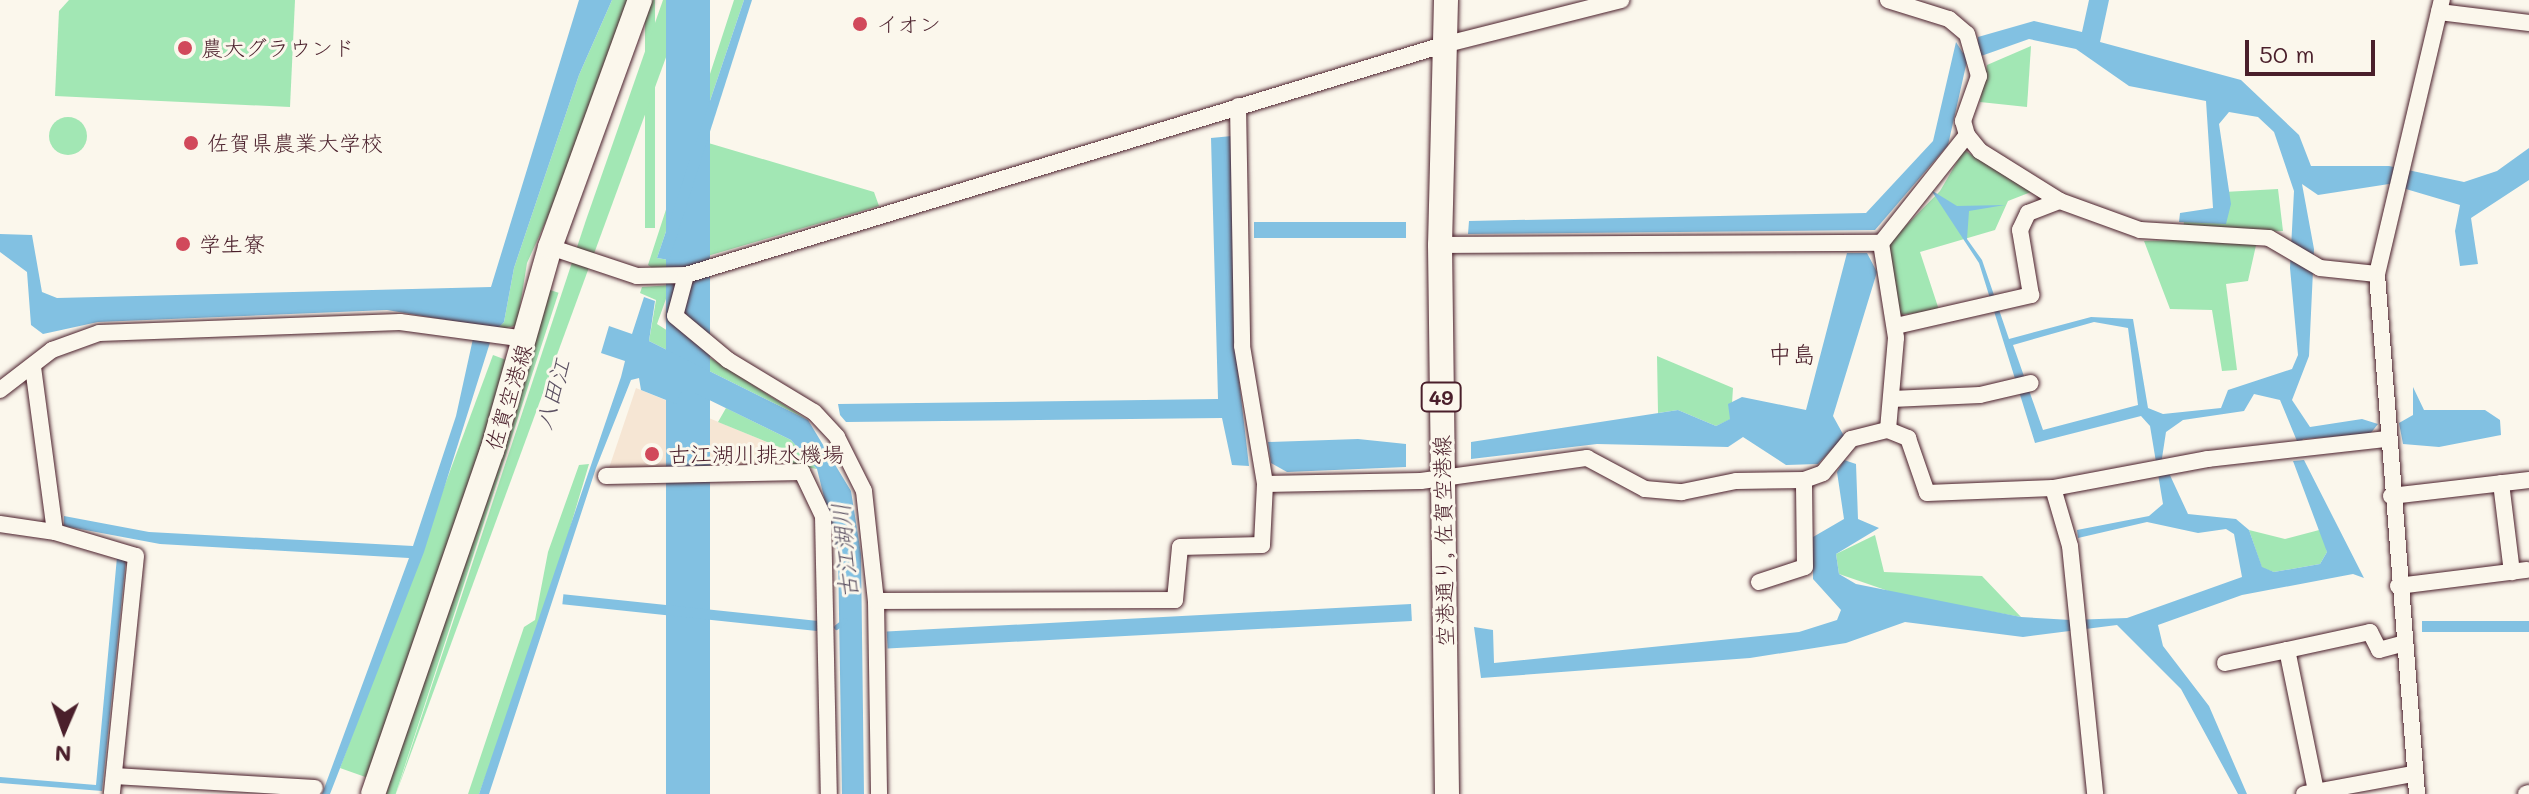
<!DOCTYPE html>
<meta charset="utf-8">
<style>
body{margin:0}
#map{position:relative;width:2529px;height:794px;overflow:hidden;background:#fbf7ec;font-family:Mali,"Klee One",sans-serif}
div>[style]{position:absolute}
.built>*{inset:0;background:#f6e6d4}
.green>*{inset:0;background:#a2e7b4;transform-origin:0 0}
.round{border-radius:50%}
.water>*{inset:0;background:#82c1e2;transform-origin:0 0}
.stream>*{height:5px;margin:-2.5px;padding:0 2.5px;transform-origin:2.5px;border-radius:2.5px;background:#82c1e2}
.roads{filter:drop-shadow(0 0 2px #4a1f2b) drop-shadow(0 0 2px #4a1f2b)}
.minor>*{height:16px;margin:-8px;padding:0 8px;transform-origin:8px;border-radius:8px;background:#fbf7ec}
.primary>*{height:24px;margin:-12px;padding:0 12px;transform-origin:12px;border-radius:12px;background:#fbf7ec}
.dots>*{width:22px;height:22px;translate:-50% -50%;box-sizing:border-box;border:4px solid #fbf7ec;border-radius:50%}
span{translate:-50% -50%;white-space:nowrap;text-align:center;line-height:1.15;-webkit-text-stroke:6px #fbf7ec;paint-order:stroke}
.shield-label span{padding:2px 6px;background:#fbf7ec;border:2px solid;border-radius:6px;-webkit-text-stroke-width:0}
.shield-label{font-size:20px;color:#4a1f2b;font-weight:700}
.poi-label{font-size:22px;color:#4a1f2b}
.left{translate:0 -50%;text-align:left}
.street-label{font-size:22px;color:#4a1f2b}
.neighbourhood-label{font-size:24px;color:#4a1f2b}
.water-label{font-size:24px;color:#5b5062;font-style:italic}
.north{position:absolute;left:24px;top:690px;width:80px;height:80px;-webkit-text-stroke:6px #fbf7ec;paint-order:stroke;rotate:182deg;font-size:22px;font-weight:700;line-height:32px;text-align:center;color:#4a1f2b}
.north::after{content:'';display:block;margin:auto;width:28px;height:36px;background:#4a1f2b;clip-path:polygon(50% 0,100% 100%,50% 72%,0 100%)}
.scale{position:absolute;left:2245px;top:40px;width:130px;height:36px;box-sizing:border-box;border:4px solid #4a1f2b;border-top:0;padding-left:10px;font-size:24px;line-height:28px;white-space:nowrap;color:#4a1f2b;-webkit-text-stroke:6px #fbf7ec;paint-order:stroke}
</style>
<div id="map">
<div class="built">
<div style="clip-path:polygon(636px 388px,784px 449px,793px 465px,608px 471px)"></div>
</div>
<div class="green">
<div style="clip-path:polygon(69px 0,295px 0,290px 107px,55px 96px,59px 11px)"></div>
<div style="clip-path:polygon(612px 0,630px 0,585px 135px,527px 263px,517px 325px,493px 332px,504px 322px,514px 268px,579px 75px)"></div>
<div style="left:645px;top:0;width:10px;height:228px"></div>
<div style="clip-path:polygon(663px 0,687px 0,396px 794px,586px 220px)"></div>
<div style="clip-path:polygon(734px 0,744px 0,657px 258px,669px 260px,705px 142px,874px 192px,879px 206px,656px 271px,648px 265px)"></div>
<div style="clip-path:polygon(2031px 46px,2027px 107px,1980px 102px,1987px 65px)"></div>
<div class="round" style="left:49px;top:117px;width:38px;height:38px"></div>
<div style="clip-path:polygon(1964px 150px,2031px 192px,2008px 201px,1995px 230px,1920px 252px,1939px 310px,1900px 315px,1886px 246px,1940px 191px)"></div>
<div style="clip-path:polygon(2278px 189px,2283px 231px,2259px 232px,2248px 281px,2226px 284px,2237px 370px,2222px 371px,2212px 310px,2170px 309px,2144px 241px,2183px 240px,2184px 219px,2218px 217px,2224px 192px)"></div>
<div style="clip-path:polygon(671px 285px,657px 324px,808px 420px,649px 341px,656px 300px,640px 293px,642px 287px)"></div>
<div style="left:550px;top:290px;width:9px;height:531px;rotate:18deg"></div>
<div style="clip-path:polygon(493px 355px,509px 361px,371px 779px,340px 768px)"></div>
<div style="clip-path:polygon(1657px 356px,1733px 388px,1731px 419px,1716px 426px,1678px 410px,1658px 413px)"></div>
<div style="clip-path:polygon(726px 408px,791px 440px,817px 469px,793px 465px,784px 449px,718px 422px)"></div>
<div style="clip-path:polygon(589px 464px,540px 629px,479px 794px,468px 794px,524px 627px,535px 620px,548px 552px,579px 465px)"></div>
<div style="clip-path:polygon(2323px 529px,2327px 552px,2320px 564px,2274px 572px,2262px 568px,2249px 530px,2285px 539px)"></div>
<div style="clip-path:polygon(1875px 535px,1884px 572px,1982px 576px,2021px 617px,1900px 595px,1839px 574px,1836px 554px)"></div>
</div>
<div class="water">
<div style="clip-path:polygon(579px 0,612px 0,579px 75px,514px 268px,504px 322px,493px 333px,424px 552px,330px 794px,322px 794px,409px 558px,160px 544px,64px 526px,64px 516px,149px 532px,413px 546px,456px 416px,476px 325px,387px 310px,98px 322px,43px 334px,31px 325px,27px 272px,0 252px,0 234px,32px 235px,42px 292px,57px 298px,491px 287px)"></div>
<div style="left:666px;top:0;width:44px;height:839px"></div>
<div style="clip-path:polygon(744px 0,752px 0,669px 260px,657px 258px)"></div>
<div style="clip-path:polygon(evenodd,2089px 0,2109px 0,2100px 42px,2241px 80px,2299px 135px,2311px 166px,2389px 166px,2464px 182px,2497px 171px,2529px 148px,2529px 180px,2471px 218px,2478px 264px,2460px 266px,2455px 231px,2460px 205px,2389px 184px,2318px 195px,2302px 184px,2314px 249px,2309px 356px,2292px 400px,2310px 427px,2362px 419px,2378px 424px,2370px 434px,2303px 439px,2299px 446px,2280px 400px,2254px 394px,2244px 411px,2183px 420px,2166px 432px,2162px 458px,2188px 514px,2236px 519px,2249px 530px,2262px 567px,2274px 572px,2320px 564px,2327px 552px,2293px 461px,2304px 460px,2364px 578px,2353px 574px,2242px 595px,2158px 625px,2163px 646px,2209px 706px,2247px 794px,2238px 794px,2181px 689px,2117px 625px,2023px 637px,1905px 622px,1846px 643px,1750px 658px,1481px 678px,1474px 627px,1493px 630px,1494px 663px,1799px 632px,1837px 620px,1841px 610px,1813px 579px,1813px 537px,1844px 519px,1837px 472px,1844px 460px,1856px 464px,1858px 519px,1879px 528px,1836px 554px,1839px 574px,1856px 584px,2021px 617px,2071px 620px,2127px 618px,2242px 577px,2234px 534px,2226px 529px,2198px 533px,2147px 522px,2078px 538px,2077px 530px,2149px 516px,2163px 504px,2150px 426px,2141px 416px,2035px 443px,1979px 263px,1931px 190px,1957px 206px,2005px 205px,1969px 211px,1967px 239px,1982px 260px,2009px 339px,2091px 317px,2133px 319px,2148px 408px,2163px 414px,2221px 408px,2228px 390px,2292px 369px,2298px 355px,2290px 268px,2294px 191px,2274px 132px,2258px 117px,2229px 112px,2219px 124px,2231px 204px,2226px 224px,2179px 222px,2180px 213px,2213px 208px,2206px 101px,2129px 86px,2076px 49px,2029px 39px,1967px 61px,1948px 145px,1875px 230px,1468px 234px,1469px 221px,1866px 213px,1933px 141px,1956px 42px,1963px 53px,1978px 48px,1978px 37px,2034px 21px,2082px 32px,2089px 0,2094px 322px,2128px 328px,2138px 405px,2043px 430px,2013px 345px,2094px 322px)"></div>
<div style="clip-path:polygon(1232px 136px,1235px 345px,1249px 466px,1232px 465px,1222px 418px,846px 422px,840px 415px,838px 404px,1218px 399px,1211px 138px)"></div>
<div style="left:1406px;top:222px;width:16px;height:152px;rotate:90deg"></div>
<div style="clip-path:polygon(1847px 253px,1867px 253px,1877px 272px,1833px 416px,1844px 436px,1818px 464px,1786px 465px,1743px 437px,1728px 447px,1597px 444px,1471px 459px,1471px 442px,1678px 410px,1716px 426px,1730px 419px,1728px 404px,1742px 397px,1806px 410px)"></div>
<div style="clip-path:polygon(644px 297px,655px 301px,649px 341px,808px 420px,851px 491px,861px 554px,864px 794px,842px 794px,838px 553px,817px 469px,791px 440px,695px 393px,681px 392px,676px 404px,641px 390px,639px 378px,631px 380px,596px 468px,489px 794px,479px 794px,621px 377px,625px 361px,601px 353px,609px 326px,632px 334px)"></div>
<div style="clip-path:polygon(2413px 387px,2424px 410px,2485px 410px,2500px 420px,2501px 435px,2439px 447px,2403px 444px,2399px 423px,2413px 415px)"></div>
<div style="clip-path:polygon(1358px 439px,1406px 444px,1406px 467px,1287px 472px,1271px 463px,1268px 442px)"></div>
<div style="clip-path:polygon(117px 557px,126px 559px,102px 791px,0 783px,0 777px,96px 785px)"></div>
<div style="left:1411px;top:604px;width:17px;height:525px;rotate:87deg"></div>
<div style="left:818px;top:621px;width:10px;height:256px;rotate:96deg"></div>
<div style="left:2529px;top:621px;width:11px;height:107px;rotate:90deg"></div>
</div>
<div class="stream">
<div style="left:836px;top:627px;width:11px;rotate:-38deg"></div>
</div>
<div class="roads">
<div class="minor">
<div style="left:1888px;top:0;width:64px;rotate:17.3deg"></div>
<div style="left:1949px;top:19px;width:23px;rotate:40deg"></div>
<div style="left:1967px;top:34px;width:44px;rotate:74.1deg"></div>
<div style="left:1979px;top:76px;width:48px;rotate:109.6deg"></div>
<div style="left:1963px;top:121px;width:15px;rotate:74deg"></div>
<div style="left:1967px;top:135px;width:138px;rotate:128.5deg"></div>
<div style="left:1881px;top:243px;width:96px;rotate:81deg"></div>
<div style="left:1896px;top:338px;width:92px;rotate:95deg"></div>
<div style="left:1888px;top:430px;width:22px;rotate:22deg"></div>
<div style="left:1908px;top:438px;width:58px;rotate:70.9deg"></div>
<div style="left:1927px;top:493px;width:126px;rotate:-2.3deg"></div>
<div style="left:2053px;top:488px;width:158px;rotate:-10.6deg"></div>
<div style="left:2208px;top:459px;width:179px;rotate:-6.4deg"></div>
<div style="left:2439px;top:12px;width:91px;rotate:7deg"></div>
<div style="left:1238px;top:106px;width:240px;rotate:89deg"></div>
<div style="left:1242px;top:346px;width:140px;rotate:80.5deg"></div>
<div style="left:1265px;top:484px;width:156px;rotate:-1.1deg"></div>
<div style="left:1421px;top:481px;width:168px;rotate:-7.9deg"></div>
<div style="left:1587px;top:458px;width:66px;rotate:28.1deg"></div>
<div style="left:1645px;top:489px;width:37px;rotate:5deg"></div>
<div style="left:1682px;top:492px;width:55px;rotate:-11.5deg"></div>
<div style="left:1736px;top:481px;width:68px;rotate:-0.8deg"></div>
<div style="left:1804px;top:480px;width:20px;rotate:-20deg"></div>
<div style="left:1823px;top:473px;width:44px;rotate:-50.5deg"></div>
<div style="left:1851px;top:439px;width:38px;rotate:-14deg"></div>
<div style="left:1967px;top:135px;width:21px;rotate:51deg"></div>
<div style="left:1980px;top:151px;width:94px;rotate:32deg"></div>
<div style="left:2060px;top:201px;width:85px;rotate:19.9deg"></div>
<div style="left:2140px;top:230px;width:129px;rotate:3.5deg"></div>
<div style="left:2269px;top:238px;width:59px;rotate:30.5deg"></div>
<div style="left:2320px;top:268px;width:57px;rotate:6deg"></div>
<div style="left:1440px;top:245px;width:441px;rotate:-0.3deg"></div>
<div style="left:550px;top:247px;width:92px;rotate:18.4deg"></div>
<div style="left:637px;top:276px;width:49px;rotate:-1.2deg"></div>
<div style="left:686px;top:275px;width:791px;rotate:-16.9deg"></div>
<div style="left:1443px;top:45px;width:184px;rotate:-14.2deg"></div>
<div style="left:686px;top:275px;width:42px;rotate:105deg"></div>
<div style="left:675px;top:316px;width:69px;rotate:39.7deg"></div>
<div style="left:728px;top:360px;width:100px;rotate:31.2deg"></div>
<div style="left:814px;top:412px;width:34px;rotate:47deg"></div>
<div style="left:837px;top:437px;width:60px;rotate:63.4deg"></div>
<div style="left:864px;top:491px;width:111px;rotate:83.8deg"></div>
<div style="left:876px;top:601px;width:193px;rotate:89.1deg"></div>
<div style="left:1896px;top:326px;width:139px;rotate:-12.9deg"></div>
<div style="left:2031px;top:295px;width:66px;rotate:-99.6deg"></div>
<div style="left:2020px;top:230px;width:19px;rotate:-65deg"></div>
<div style="left:2028px;top:213px;width:34px;rotate:-21deg"></div>
<div style="left:33px;top:367px;width:166px;rotate:82.4deg"></div>
<div style="left:55px;top:532px;width:84px;rotate:16.5deg"></div>
<div style="left:136px;top:556px;width:239px;rotate:95.8deg"></div>
<div style="left:0;top:390px;width:66px;rotate:-37.6deg"></div>
<div style="left:52px;top:350px;width:50px;rotate:-19.9deg"></div>
<div style="left:99px;top:333px;width:301px;rotate:-2.1deg"></div>
<div style="left:400px;top:322px;width:127px;rotate:7.7deg"></div>
<div style="left:1892px;top:399px;width:88px;rotate:-2.6deg"></div>
<div style="left:1980px;top:395px;width:52px;rotate:-13.2deg"></div>
<div style="left:606px;top:476px;width:196px;rotate:-1.2deg"></div>
<div style="left:802px;top:472px;width:49px;rotate:64.5deg"></div>
<div style="left:823px;top:516px;width:278px;rotate:88.8deg"></div>
<div style="left:2501px;top:483px;width:90px;rotate:83deg"></div>
<div style="left:2053px;top:488px;width:60px;rotate:73.7deg"></div>
<div style="left:2070px;top:546px;width:249px;rotate:84.2deg"></div>
<div style="left:2391px;top:496px;width:139px;rotate:-6.6deg"></div>
<div style="left:0;top:524px;width:56px;rotate:8.3deg"></div>
<div style="left:1759px;top:582px;width:48px;rotate:-18.1deg"></div>
<div style="left:1805px;top:567px;width:87px;rotate:-90.7deg"></div>
<div style="left:2398px;top:586px;width:130px;rotate:-7.1deg"></div>
<div style="left:876px;top:601px;width:299px;rotate:-0.2deg"></div>
<div style="left:1175px;top:600px;width:53px;rotate:-84.6deg"></div>
<div style="left:1180px;top:547px;width:82px;rotate:-1.4deg"></div>
<div style="left:1262px;top:545px;width:61px;rotate:-87.2deg"></div>
<div style="left:2225px;top:663px;width:63px;rotate:-11.8deg"></div>
<div style="left:114px;top:776px;width:201px;rotate:3.4deg"></div>
<div style="left:2316px;top:791px;width:144px;rotate:-101.6deg"></div>
<div style="left:2287px;top:650px;width:85px;rotate:-12.2deg"></div>
<div style="left:2370px;top:632px;width:20px;rotate:63deg"></div>
<div style="left:2379px;top:650px;width:24px;rotate:-15deg"></div>
<div style="left:2304px;top:794px;width:111px;rotate:-10.4deg"></div>
<div style="left:2417px;top:794px;width:522px;rotate:-94.4deg"></div>
<div style="left:2377px;top:274px;width:282px;rotate:-76.7deg"></div>
<div style="left:2526px;top:794px;width:3px;rotate:-18deg"></div>
</div>
<div class="primary">
<div style="left:1446px;top:0;width:245px;rotate:91.4deg"></div>
<div style="left:1440px;top:245px;width:549px;rotate:89.27deg"></div>
<div style="left:373px;top:794px;width:363px;rotate:-70.9deg"></div>
<div style="left:492px;top:451px;width:212px;rotate:-74.1deg"></div>
<div style="left:550px;top:247px;width:263px;rotate:-70deg"></div>
</div>
</div>
<div class="dots">
<div style="left:860px;top:24px;background:#d1495b"></div>
<div style="left:185px;top:48px;background:#d1495b"></div>
<div style="left:191px;top:143px;background:#d1495b"></div>
<div style="left:183px;top:244px;background:#d1495b"></div>
<div style="left:652px;top:454px;background:#d1495b"></div>
</div>
<div class="shield-label">
<span style="left:1441px;top:397px">49</span>
</div>
<div class="poi-label">
<span class="left" style="left:876px;top:24px">イオン</span>
<span class="left" style="left:201px;top:48px">農大グラウンド</span>
<span class="left" style="left:207px;top:143px">佐賀県農業大学校</span>
<span class="left" style="left:199px;top:244px">学生寮</span>
<span class="left" style="left:668px;top:454px">古江湖川排水機場</span>
</div>
<div class="street-label">
<span style="left:508px;top:397px;rotate:-73deg">佐賀空港線</span>
<span style="left:1443px;top:541px;rotate:-91deg">空港通り, 佐賀空港線</span>
</div>
<div class="neighbourhood-label">
<span style="left:1792px;top:354px">中島</span>
</div>
<div class="water-label">
<span style="left:552px;top:394px;rotate:-74deg">八田江</span>
<span style="left:844px;top:551px;rotate:-95deg">古江湖川</span>
</div>
<div class="north">N</div>
<div class="scale">50 m</div>
</div>
